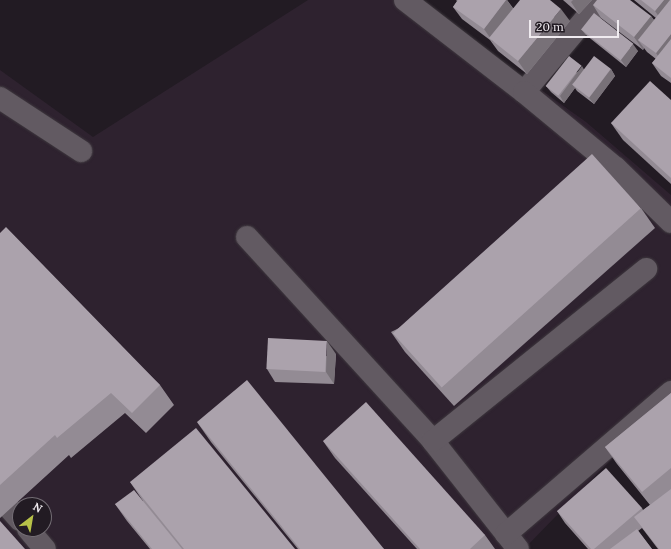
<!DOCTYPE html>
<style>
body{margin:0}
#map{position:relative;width:671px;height:549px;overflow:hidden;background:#221b23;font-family:Lora,serif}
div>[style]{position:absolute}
.built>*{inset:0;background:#2e222f}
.roads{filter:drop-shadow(0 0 1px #3e383e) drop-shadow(0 0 1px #3e383e)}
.minor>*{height:22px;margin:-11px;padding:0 11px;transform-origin:11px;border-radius:11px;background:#625a62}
.wall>*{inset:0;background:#938b94}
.shaded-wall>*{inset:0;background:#787178}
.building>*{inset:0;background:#aba2ac;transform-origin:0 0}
span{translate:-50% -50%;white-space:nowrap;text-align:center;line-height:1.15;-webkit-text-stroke:4px #221b23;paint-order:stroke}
.north{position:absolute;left:12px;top:497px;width:40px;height:40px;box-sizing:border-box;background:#221b23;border:1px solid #746e75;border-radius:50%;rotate:31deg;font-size:11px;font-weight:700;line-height:16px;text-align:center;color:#f0ebf0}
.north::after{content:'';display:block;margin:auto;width:14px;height:18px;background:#b7c148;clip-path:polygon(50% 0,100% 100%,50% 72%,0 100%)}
.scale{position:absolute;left:529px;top:20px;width:90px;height:18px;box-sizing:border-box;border:2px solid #f0ebf0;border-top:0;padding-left:5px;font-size:12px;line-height:14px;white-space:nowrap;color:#f0ebf0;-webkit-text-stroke:3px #221b23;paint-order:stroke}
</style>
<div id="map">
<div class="built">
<div style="clip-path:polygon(evenodd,308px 0,415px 0,586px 122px,671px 195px,671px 398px,524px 549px,0 549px,0 70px,93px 137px,308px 0,20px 505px,44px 505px,44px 529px,20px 529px,20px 505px)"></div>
</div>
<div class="roads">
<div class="minor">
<div style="left:405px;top:0;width:150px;rotate:37.7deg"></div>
<div style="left:601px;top:0;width:120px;rotate:129.9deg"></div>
<div style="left:524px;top:92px;width:119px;rotate:39.6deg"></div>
<div style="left:616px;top:168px;width:77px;rotate:44.5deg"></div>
<div style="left:0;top:98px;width:97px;rotate:33.2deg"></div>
<div style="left:247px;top:237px;width:276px;rotate:47.6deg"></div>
<div style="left:433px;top:441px;width:137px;rotate:51.8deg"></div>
<div style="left:433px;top:441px;width:274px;rotate:-38.9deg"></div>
<div style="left:10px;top:509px;width:15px;rotate:48deg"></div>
<div style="left:28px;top:529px;width:26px;rotate:50deg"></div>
<div style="left:506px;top:534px;width:218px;rotate:-40.7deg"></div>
</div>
</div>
<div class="wall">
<div style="clip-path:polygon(456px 0,507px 0,513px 8px,570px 21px,527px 74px,498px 51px,490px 40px,462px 19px,453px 7px,457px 1px)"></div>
<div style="clip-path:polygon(563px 0,592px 0,579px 14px)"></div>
<div style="clip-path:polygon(634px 0,671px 0,671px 83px,661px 76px,652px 63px,656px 59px,647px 52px,644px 48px,643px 50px,601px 18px,593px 5px,651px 16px,654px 20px,656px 18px)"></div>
<div style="clip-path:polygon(581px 29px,638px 51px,626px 67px,586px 35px)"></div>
<div style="clip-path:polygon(584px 69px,611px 69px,615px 76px,594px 104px,577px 91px,575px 88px,564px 103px,551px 92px,546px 86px)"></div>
<div style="clip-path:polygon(671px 100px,671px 184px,623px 140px,611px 123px)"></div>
<div style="clip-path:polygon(641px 208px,655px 228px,454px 406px,405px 352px,391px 332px)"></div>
<div style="clip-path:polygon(0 233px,160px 385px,174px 405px,146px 433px,125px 413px,71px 458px,69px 455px,0 518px)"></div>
<div style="clip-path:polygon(336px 354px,334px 384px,275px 382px,267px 369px)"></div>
<div style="clip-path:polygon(671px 393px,671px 549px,658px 549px,642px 528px,638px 531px,652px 549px,588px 549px,565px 523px,557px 511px,642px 508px,643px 510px,650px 505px,617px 464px,605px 447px)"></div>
<div style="clip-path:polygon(197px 422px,384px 549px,298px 549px,211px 442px)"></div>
<div style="clip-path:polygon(323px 441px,485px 535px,495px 549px,417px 549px,335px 458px)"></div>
<div style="clip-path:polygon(130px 482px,295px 549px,150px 549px,127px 521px,115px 504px,143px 501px)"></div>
</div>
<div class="shaded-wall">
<div style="clip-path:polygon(506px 0,507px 0,515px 12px,493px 42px,484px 29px)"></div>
<div style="clip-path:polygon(573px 0,592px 0,579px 14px,571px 2px)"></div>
<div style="clip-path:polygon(664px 0,671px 0,664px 24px,655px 11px)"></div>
<div style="clip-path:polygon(561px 9px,570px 21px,527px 74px,518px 61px)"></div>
<div style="clip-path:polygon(651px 16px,659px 28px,638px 40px,644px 48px,643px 50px,634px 37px)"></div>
<div style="clip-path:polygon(671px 34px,671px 58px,665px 66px,656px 53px)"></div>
<div style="clip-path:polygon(633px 44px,638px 51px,626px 67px,621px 60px)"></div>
<div style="clip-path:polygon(582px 66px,586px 73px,572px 84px,575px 88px,564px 103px,560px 96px)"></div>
<div style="clip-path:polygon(611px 69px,615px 76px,594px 104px,589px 98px)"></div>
<div style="clip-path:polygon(327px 341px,336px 354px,334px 384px,326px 372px)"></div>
</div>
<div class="building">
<div style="clip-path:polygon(458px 0,506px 0,484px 29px,453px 7px)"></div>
<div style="clip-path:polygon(520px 0,550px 0,561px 9px,518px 61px,489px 38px)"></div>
<div style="clip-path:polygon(597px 0,630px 0,651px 16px,634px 37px,593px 5px)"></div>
<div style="clip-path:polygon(641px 0,664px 0,655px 11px)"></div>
<div style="clip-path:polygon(670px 0,671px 0,671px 34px,656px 53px,638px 40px)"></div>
<div style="left:594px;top:13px;width:50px;height:21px;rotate:38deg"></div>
<div style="clip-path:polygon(671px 39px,671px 78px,652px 63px)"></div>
<div style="left:569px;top:56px;width:16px;height:38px;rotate:38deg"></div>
<div style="left:594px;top:56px;width:21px;height:36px;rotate:37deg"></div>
<div style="clip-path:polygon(650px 81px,671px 100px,671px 178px,611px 123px)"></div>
<div style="left:592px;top:154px;width:73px;height:268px;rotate:48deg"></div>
<div style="clip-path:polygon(6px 227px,160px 385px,132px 413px,111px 393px,57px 438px,55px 435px,0 485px,0 233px)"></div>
<div style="left:268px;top:338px;width:59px;height:31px;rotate:3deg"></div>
<div style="clip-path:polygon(247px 380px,384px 549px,300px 549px,197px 422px)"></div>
<div style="clip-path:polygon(671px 393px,671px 468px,642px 492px,605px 447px)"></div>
<div style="clip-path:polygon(366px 402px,485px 535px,470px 549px,420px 549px,323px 441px)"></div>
<div style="clip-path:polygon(196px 428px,295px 549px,184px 549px,130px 482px)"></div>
<div style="clip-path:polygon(606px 468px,642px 508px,594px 549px,591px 549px,557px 511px)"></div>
<div style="clip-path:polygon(671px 489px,671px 549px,659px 549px,634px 517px)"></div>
<div style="clip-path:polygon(134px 490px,182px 549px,152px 549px,115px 504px)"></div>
<div style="clip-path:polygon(0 521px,25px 549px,0 549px)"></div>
<div style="clip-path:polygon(637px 529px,652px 549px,610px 549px)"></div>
</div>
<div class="north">N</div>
<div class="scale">20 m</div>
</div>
